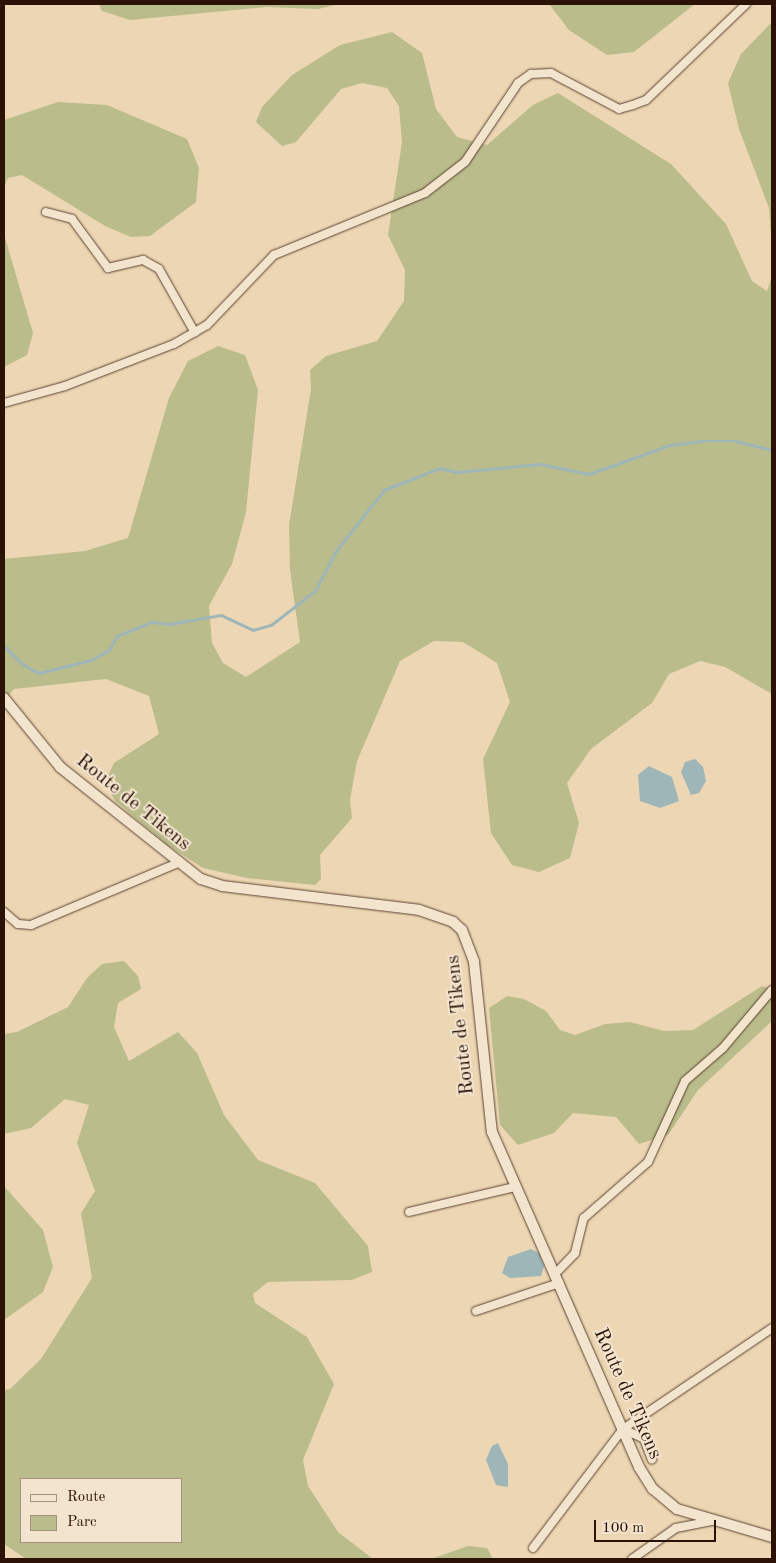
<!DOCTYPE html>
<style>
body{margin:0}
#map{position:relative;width:776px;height:1563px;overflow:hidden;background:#edd6b3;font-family:"Old Standard TT",serif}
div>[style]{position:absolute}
.green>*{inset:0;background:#babd8b}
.water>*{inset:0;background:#9eb6b8}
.stream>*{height:2.5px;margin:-1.25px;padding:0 1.25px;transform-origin:1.25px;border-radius:1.25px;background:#9eb6b8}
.roads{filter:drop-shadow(0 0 1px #5c4332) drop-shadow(0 0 1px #5c4332)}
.minor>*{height:8px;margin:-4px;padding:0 4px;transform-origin:4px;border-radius:4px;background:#f3e4ce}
.tertiary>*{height:10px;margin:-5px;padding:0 5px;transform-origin:5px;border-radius:5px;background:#f3e4ce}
span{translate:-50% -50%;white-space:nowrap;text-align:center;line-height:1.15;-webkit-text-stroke:4px #f3e4ce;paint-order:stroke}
.street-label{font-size:20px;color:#2b1207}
.frame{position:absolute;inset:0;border:5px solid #2b1207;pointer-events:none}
.legend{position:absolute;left:20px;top:1478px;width:162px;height:65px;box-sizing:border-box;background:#f3e4ce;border:1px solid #a3907e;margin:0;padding:6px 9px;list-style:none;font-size:15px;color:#2b1207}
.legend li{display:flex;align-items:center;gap:10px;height:25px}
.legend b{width:25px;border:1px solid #a3907e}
.scale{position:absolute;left:594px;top:1520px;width:122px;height:22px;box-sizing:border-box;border:2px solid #2b1207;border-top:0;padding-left:6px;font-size:15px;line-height:18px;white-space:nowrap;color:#2b1207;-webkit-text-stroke:4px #f3e4ce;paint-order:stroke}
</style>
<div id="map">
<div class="green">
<div style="clip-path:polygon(99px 4px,340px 4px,318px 9px,266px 7px,130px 20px,102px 11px)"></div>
<div style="clip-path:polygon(549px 4px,695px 4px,634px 52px,607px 55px,569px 30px)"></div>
<div style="clip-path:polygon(772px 22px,772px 249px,769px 208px,739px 129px,728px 83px,741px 54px)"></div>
<div style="clip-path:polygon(392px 32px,422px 53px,436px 109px,457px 137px,487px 145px,533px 105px,558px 93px,671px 164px,726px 224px,752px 281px,767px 291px,772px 276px,772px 694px,725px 667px,700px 661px,669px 674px,652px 703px,591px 749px,567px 783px,579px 823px,570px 858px,539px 872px,512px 865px,491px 833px,483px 759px,510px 702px,497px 663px,463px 642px,434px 641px,400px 661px,357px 761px,350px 800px,352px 818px,320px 855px,321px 879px,315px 885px,247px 878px,203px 868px,169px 846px,115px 801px,105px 782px,114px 763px,159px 734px,149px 696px,106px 679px,14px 689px,4px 701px,4px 559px,85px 551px,128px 538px,169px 398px,188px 361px,218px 346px,245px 355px,258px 390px,246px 512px,232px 564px,209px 606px,212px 643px,223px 663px,246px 677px,300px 642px,290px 570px,289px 525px,311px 389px,310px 370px,326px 356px,377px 341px,404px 301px,405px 270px,388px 235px,402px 142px,399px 106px,387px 88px,362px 83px,341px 89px,296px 142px,282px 146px,256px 122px,262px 107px,292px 75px,340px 45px)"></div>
<div style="clip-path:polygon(58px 102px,107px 105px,187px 139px,199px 168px,196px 202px,150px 236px,131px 237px,105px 226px,22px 175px,8px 178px,4px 187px,4px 120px)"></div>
<div style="clip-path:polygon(4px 234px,33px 333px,27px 355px,4px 367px)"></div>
<div style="clip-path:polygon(evenodd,124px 961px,138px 976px,141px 989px,118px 1003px,114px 1027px,129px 1061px,178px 1032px,197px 1053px,224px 1115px,258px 1160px,315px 1183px,368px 1246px,372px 1272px,352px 1280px,268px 1282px,253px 1294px,255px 1303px,307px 1337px,334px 1384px,303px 1460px,308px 1486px,338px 1532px,373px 1559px,26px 1559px,4px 1544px,4px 1390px,10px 1389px,41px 1359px,92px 1278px,81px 1213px,95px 1191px,77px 1143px,89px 1105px,65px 1099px,31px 1128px,4px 1134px,4px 1034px,17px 1032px,68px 1007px,87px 978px,102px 964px,124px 961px,21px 1479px,181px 1479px,181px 1542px,21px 1542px,21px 1479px)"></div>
<div style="clip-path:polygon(762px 986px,772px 989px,772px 1021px,698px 1090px,668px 1135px,639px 1144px,616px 1117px,573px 1113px,554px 1133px,518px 1145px,500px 1125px,489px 1008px,507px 996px,524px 999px,546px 1011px,560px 1030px,575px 1035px,605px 1024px,630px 1022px,664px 1031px,693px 1030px)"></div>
<div style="clip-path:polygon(4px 1186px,43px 1230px,53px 1267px,43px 1292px,4px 1320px)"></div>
<div style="clip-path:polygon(468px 1546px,487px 1548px,493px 1559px,431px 1559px)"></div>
</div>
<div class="water">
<div style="clip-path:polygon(695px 759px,703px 767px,706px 781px,699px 793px,691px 795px,681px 772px,685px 762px)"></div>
<div style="clip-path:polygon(649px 766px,672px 777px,679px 801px,660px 808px,640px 801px,638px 775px)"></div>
<div style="clip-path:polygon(531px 1249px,539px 1253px,544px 1266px,541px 1276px,510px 1278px,502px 1273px,508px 1257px)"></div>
<div style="clip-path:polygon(498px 1443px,508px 1464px,508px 1487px,496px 1485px,486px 1460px,492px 1446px)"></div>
</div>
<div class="stream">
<div style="left:4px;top:646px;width:28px;rotate:44deg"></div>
<div style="left:24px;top:665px;width:17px;rotate:28deg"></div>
<div style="left:39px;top:673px;width:54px;rotate:-14deg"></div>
<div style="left:91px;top:660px;width:21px;rotate:-29deg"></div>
<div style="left:109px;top:650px;width:16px;rotate:-60deg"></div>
<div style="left:117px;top:636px;width:38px;rotate:-22deg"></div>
<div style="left:152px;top:622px;width:17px;rotate:7deg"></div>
<div style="left:169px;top:624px;width:53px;rotate:-9.8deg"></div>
<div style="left:221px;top:615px;width:35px;rotate:25deg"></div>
<div style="left:253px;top:630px;width:19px;rotate:-16deg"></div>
<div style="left:271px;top:625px;width:56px;rotate:-37.7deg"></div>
<div style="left:315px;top:591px;width:45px;rotate:-62.3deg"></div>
<div style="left:336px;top:551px;width:78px;rotate:-51.8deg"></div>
<div style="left:384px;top:490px;width:60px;rotate:-21.4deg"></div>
<div style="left:440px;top:468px;width:17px;rotate:13deg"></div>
<div style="left:457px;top:472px;width:83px;rotate:-5.5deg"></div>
<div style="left:540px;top:464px;width:50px;rotate:11.5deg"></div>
<div style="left:589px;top:474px;width:86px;rotate:-19.7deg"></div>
<div style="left:670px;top:445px;width:34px;rotate:-7deg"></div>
<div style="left:704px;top:441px;width:32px"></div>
<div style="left:736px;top:441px;width:37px;rotate:14deg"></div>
</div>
<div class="roads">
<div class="minor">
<div style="left:46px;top:212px;width:27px;rotate:15deg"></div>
<div style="left:72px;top:219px;width:61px;rotate:53.7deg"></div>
<div style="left:108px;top:268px;width:36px;rotate:-13deg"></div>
<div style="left:143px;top:260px;width:18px;rotate:29deg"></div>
<div style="left:159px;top:269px;width:73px;rotate:60.6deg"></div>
<div style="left:4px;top:403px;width:63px;rotate:-15.6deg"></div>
<div style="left:65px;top:386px;width:117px;rotate:-21.1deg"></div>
<div style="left:174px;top:344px;width:38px;rotate:-30deg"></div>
<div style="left:207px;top:325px;width:97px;rotate:-46.3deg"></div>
<div style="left:274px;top:255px;width:163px;rotate:-22.3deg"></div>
<div style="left:425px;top:193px;width:51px;rotate:-37.8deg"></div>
<div style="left:465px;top:162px;width:95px;rotate:-56.1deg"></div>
<div style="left:518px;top:83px;width:16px;rotate:-35deg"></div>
<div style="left:531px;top:74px;width:20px;rotate:-3deg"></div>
<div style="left:551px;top:73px;width:77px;rotate:27.9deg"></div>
<div style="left:619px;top:109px;width:15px;rotate:-16deg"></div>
<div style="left:633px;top:105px;width:14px;rotate:-21deg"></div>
<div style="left:646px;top:100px;width:139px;rotate:-43.8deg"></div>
<div style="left:4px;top:912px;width:18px;rotate:41deg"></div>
<div style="left:18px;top:924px;width:13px;rotate:4deg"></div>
<div style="left:31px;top:925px;width:160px;rotate:-22.9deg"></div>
<div style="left:409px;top:1212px;width:109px;rotate:-13.3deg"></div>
<div style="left:555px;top:1274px;width:29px;rotate:-46deg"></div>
<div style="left:575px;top:1253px;width:36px;rotate:-76deg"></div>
<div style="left:584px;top:1218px;width:85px;rotate:-41.2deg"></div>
<div style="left:648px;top:1162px;width:89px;rotate:-65.4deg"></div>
<div style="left:685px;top:1081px;width:50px;rotate:-41deg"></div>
<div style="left:723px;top:1048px;width:76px;rotate:-49.8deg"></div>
<div style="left:476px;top:1311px;width:88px;rotate:-18.6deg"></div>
<div style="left:623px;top:1429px;width:23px;rotate:25deg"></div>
<div style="left:644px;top:1439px;width:22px;rotate:69deg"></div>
<div style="left:533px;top:1548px;width:149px;rotate:-52.9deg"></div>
<div style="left:623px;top:1429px;width:180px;rotate:-34.1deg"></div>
<div style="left:632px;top:1559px;width:54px;rotate:-35.2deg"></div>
<div style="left:676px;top:1528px;width:36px;rotate:-11deg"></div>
</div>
<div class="tertiary">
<div style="left:4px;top:698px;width:89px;rotate:50.9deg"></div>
<div style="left:60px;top:767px;width:180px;rotate:38.5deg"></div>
<div style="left:201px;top:879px;width:22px;rotate:18deg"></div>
<div style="left:222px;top:886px;width:198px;rotate:6.9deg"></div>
<div style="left:419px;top:910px;width:36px;rotate:19deg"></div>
<div style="left:453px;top:922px;width:12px;rotate:42deg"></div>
<div style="left:462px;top:930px;width:34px;rotate:69deg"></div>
<div style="left:474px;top:962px;width:171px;rotate:84deg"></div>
<div style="left:492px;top:1132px;width:366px;rotate:66.3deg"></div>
<div style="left:639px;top:1467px;width:26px;rotate:58deg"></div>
<div style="left:653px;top:1489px;width:31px;rotate:40deg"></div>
<div style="left:677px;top:1509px;width:99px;rotate:16.4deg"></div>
</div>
</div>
<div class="street-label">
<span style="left:133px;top:803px;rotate:39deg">Route de Tikens</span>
<span style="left:461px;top:1025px;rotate:-96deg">Route de Tikens</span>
<span style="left:627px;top:1394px;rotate:66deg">Route de Tikens</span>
</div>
<div class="frame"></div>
<ul class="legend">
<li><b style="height:6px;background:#f3e4ce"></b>Route</li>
<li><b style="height:14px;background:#babd8b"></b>Parc</li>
</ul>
<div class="scale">100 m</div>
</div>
